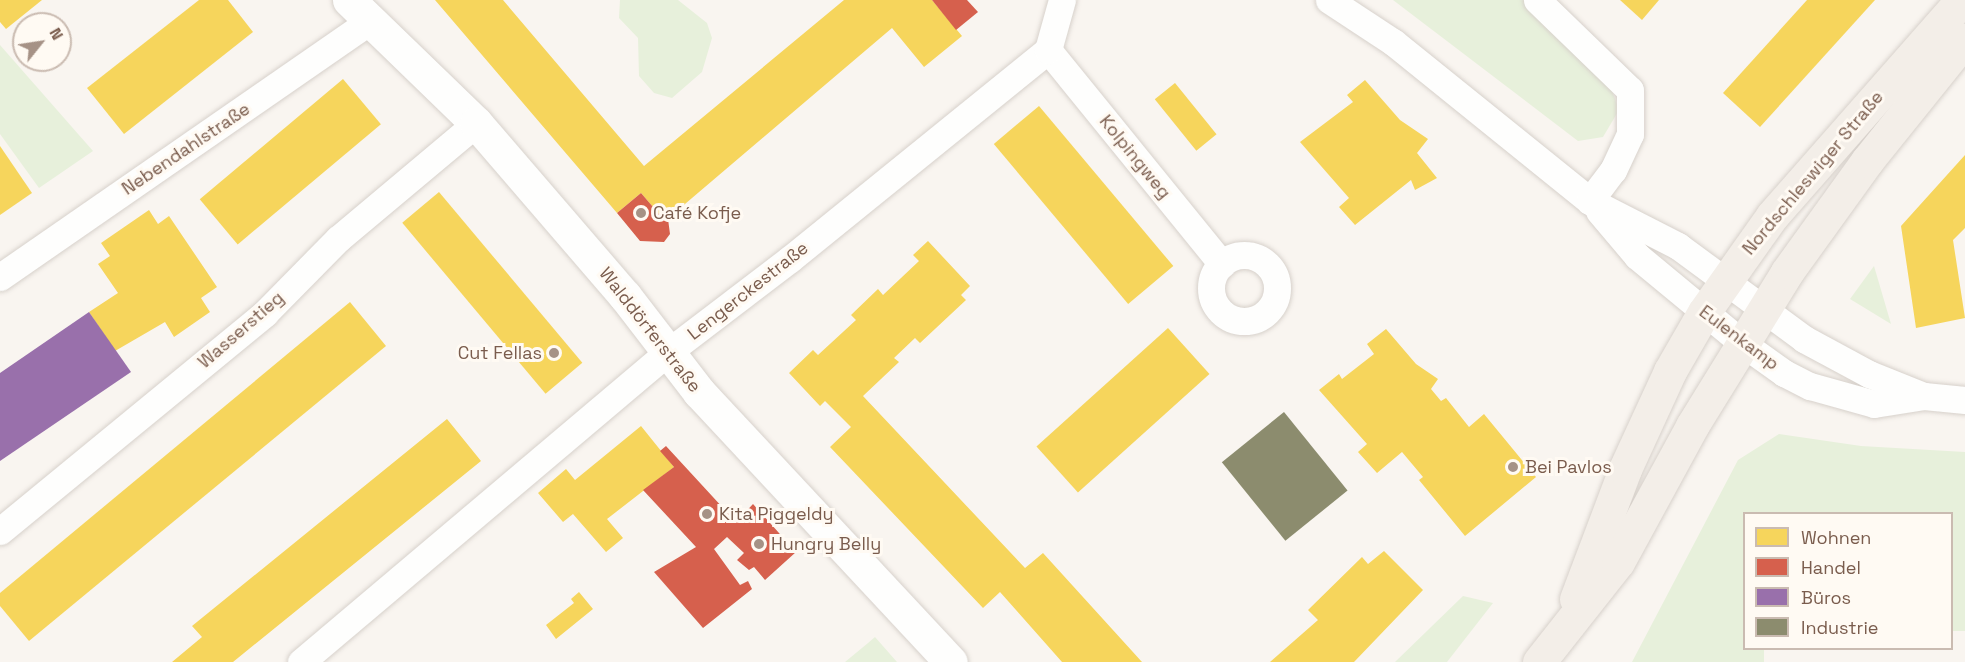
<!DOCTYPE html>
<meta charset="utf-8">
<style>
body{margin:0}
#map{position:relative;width:1965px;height:662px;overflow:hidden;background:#f9f5f0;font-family:"Space Grotesk",sans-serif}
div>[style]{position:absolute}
.green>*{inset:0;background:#e7f0db}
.homes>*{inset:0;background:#f6d55c;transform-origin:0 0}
.shops>*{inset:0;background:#d6604d}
.offices>*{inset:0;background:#9970ab}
.industry>*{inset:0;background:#8c8c6e;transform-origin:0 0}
.roads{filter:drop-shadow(0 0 2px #d7d1cb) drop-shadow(0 0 2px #d7d1cb)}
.minor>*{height:27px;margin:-13.5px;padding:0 13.5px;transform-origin:13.5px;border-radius:13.5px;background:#fefefd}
.minor>.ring{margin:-13.5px;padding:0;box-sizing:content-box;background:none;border:27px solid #fefefd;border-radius:50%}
.tertiary>*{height:33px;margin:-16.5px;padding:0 16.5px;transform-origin:16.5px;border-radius:16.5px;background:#fefefd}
.primary>*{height:33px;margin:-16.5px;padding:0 16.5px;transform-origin:16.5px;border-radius:16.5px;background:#f3eee8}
.dots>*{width:16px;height:16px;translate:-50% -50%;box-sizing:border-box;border:3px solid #fffaf3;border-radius:50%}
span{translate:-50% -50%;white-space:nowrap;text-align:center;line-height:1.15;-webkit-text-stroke:6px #fffaf3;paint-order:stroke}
.street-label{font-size:18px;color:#7a5c4d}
.poi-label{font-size:18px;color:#7a5c4d}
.left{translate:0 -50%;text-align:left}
.right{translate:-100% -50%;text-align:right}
.legend{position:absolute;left:1743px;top:512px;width:210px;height:138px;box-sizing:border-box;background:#fffaf3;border:2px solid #cabbb1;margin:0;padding:8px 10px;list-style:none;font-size:18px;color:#7a5c4d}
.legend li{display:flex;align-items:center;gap:12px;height:30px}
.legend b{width:30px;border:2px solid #cabbb1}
.north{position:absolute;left:12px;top:12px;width:60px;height:60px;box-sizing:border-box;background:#fffaf3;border:2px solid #cabbb1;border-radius:50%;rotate:60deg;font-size:16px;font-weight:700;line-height:24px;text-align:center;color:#7a5c4d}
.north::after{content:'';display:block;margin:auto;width:21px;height:27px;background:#a69286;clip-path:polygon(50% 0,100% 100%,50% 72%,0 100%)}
</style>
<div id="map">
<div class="green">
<div style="clip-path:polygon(620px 0,678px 0,707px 23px,712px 38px,702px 72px,672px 98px,654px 93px,639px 76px,638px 38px,619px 18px)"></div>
<div style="clip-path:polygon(1393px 0,1523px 0,1607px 77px,1619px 110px,1603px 137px,1578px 141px)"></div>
<div style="clip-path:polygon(0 45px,93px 151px,39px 188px,0 134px)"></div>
<div style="clip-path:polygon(1874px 266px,1891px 324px,1850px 299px)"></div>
<div style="clip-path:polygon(1779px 434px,1861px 446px,1965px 452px,1965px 631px,1952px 631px,1952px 514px,1744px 514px,1744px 648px,1764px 649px,1764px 662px,1632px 662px,1738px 460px)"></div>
<div style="clip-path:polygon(1463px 596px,1493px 603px,1447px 662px,1395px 662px)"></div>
<div style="clip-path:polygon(875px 637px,897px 662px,845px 662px,868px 643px)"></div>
</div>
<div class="homes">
<div style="clip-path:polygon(0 0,42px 0,6px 29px,0 22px)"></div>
<div style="clip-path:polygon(199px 0,228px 0,253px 32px,124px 134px,87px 88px)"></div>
<div style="clip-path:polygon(435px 0,503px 0,644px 166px,844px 0,932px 0,962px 36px,924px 67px,892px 28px,665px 221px,641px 193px,617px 213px)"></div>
<div style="clip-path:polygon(1620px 0,1659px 0,1642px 20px)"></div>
<div style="clip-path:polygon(1807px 0,1875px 0,1760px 127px,1723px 93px)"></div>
<div style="left:343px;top:79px;width:59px;height:187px;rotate:50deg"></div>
<div style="clip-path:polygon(1365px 80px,1400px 120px,1428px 139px,1417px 153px,1437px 178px,1415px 190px,1411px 180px,1355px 225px,1339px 207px,1349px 198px,1300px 142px,1353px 102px,1347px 95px)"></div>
<div style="left:1175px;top:83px;width:66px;height:26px;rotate:51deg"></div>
<div style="left:1039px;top:106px;width:209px;height:59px;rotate:50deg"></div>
<div style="clip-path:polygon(0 146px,32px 193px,0 215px)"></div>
<div style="clip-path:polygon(1965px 155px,1965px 228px,1953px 240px,1965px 318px,1916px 328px,1901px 226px)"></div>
<div style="left:439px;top:192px;width:223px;height:48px;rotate:50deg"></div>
<div style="clip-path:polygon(149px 210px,158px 224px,169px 216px,217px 287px,201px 298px,210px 312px,174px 337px,165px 322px,115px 351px,89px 312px,118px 293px,98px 264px,110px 256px,101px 243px)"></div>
<div style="clip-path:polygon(928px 241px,970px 286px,961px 295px,966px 300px,920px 343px,915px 338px,894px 358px,899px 362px,863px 396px,1025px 568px,1043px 553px,1142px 662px,1062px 662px,1000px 592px,983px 608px,830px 447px,851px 427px,825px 401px,820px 406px,789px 373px,813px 350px,818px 355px,856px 320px,851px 315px,878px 289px,883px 295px,919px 261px,913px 255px)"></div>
<div style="clip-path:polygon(350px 302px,386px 346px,29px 641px,0 606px,0 593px)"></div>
<div style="left:1168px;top:328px;width:62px;height:177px;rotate:48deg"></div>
<div style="clip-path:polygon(1386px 329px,1416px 364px,1438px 379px,1431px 389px,1441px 401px,1446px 398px,1469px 427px,1484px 414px,1536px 477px,1465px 536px,1419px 480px,1423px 477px,1402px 452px,1377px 473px,1358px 452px,1367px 444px,1319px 390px,1339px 374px,1342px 379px,1374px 354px,1367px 344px)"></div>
<div style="clip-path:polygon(447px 419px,481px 461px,233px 662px,172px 662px,202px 637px,192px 626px)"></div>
<div style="clip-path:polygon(641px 426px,674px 467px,607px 519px,623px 538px,606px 552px,573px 514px,563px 522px,538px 493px,566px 469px,575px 480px)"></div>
<div style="clip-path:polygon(1384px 551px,1423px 590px,1354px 662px,1270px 662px,1318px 620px,1308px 610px,1362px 557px,1368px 564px)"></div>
<div style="clip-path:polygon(579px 592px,593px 609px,556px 639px,546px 625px,574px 603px,571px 599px)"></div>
</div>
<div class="shops">
<div style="clip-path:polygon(932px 0,967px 0,978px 12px,956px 30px)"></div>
<div style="clip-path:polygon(641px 193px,665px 221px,668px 219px,670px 234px,664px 242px,640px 241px,617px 213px)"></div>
<div style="clip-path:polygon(666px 446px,736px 522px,753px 504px,796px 552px,765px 580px,754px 567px,749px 570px,737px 560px,744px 553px,727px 537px,714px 549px,740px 585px,748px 581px,752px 589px,703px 628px,654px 572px,696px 547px,643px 490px,674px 467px,660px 451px)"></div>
</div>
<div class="offices">
<div style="clip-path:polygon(89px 312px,131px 372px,0 461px,0 373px)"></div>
</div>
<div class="industry">
<div style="left:1284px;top:412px;width:101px;height:80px;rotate:51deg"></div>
</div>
<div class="roads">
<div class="minor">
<div style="left:1329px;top:0;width:77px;rotate:33.3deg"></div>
<div style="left:1393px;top:42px;width:253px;rotate:38.9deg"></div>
<div style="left:1590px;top:201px;width:99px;rotate:27.1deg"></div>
<div style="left:1678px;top:246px;width:157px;rotate:36.4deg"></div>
<div style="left:1804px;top:339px;width:74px;rotate:28.3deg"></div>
<div style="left:1869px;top:374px;width:59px;rotate:21.8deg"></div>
<div style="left:1537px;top:0;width:129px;rotate:44.1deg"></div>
<div style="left:1630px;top:90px;width:44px;rotate:90deg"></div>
<div style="left:1630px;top:134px;width:40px;rotate:115deg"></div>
<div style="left:1613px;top:170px;width:39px;rotate:127deg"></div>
<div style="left:1048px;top:50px;width:276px;rotate:50.9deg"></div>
<div style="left:1599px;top:211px;width:59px;rotate:49.8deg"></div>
<div style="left:1637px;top:256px;width:136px;rotate:39.6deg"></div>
<div style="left:1742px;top:343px;width:52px;rotate:35.5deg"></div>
<div style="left:1784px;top:373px;width:29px;rotate:27deg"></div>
<div style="left:1810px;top:386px;width:66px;rotate:15.7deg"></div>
<div style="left:1874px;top:404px;width:51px;rotate:-9.1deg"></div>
<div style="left:1924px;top:396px;width:41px;rotate:5.6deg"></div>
<div class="ring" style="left:1211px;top:255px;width:39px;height:39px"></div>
<div style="left:0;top:277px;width:451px;rotate:-34.7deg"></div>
<div style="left:0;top:531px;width:343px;rotate:-39.4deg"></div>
<div style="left:265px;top:313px;width:104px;rotate:-45.4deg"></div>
<div style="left:338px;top:239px;width:180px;rotate:-40deg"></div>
<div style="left:301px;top:662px;width:480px;rotate:-40.2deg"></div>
<div style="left:668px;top:352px;width:153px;rotate:-37.3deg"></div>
<div style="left:790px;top:259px;width:332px;rotate:-39deg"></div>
<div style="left:1048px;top:50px;width:52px;rotate:-74.4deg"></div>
</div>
<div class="tertiary">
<div style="left:349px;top:0;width:177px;rotate:44.1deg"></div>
<div style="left:476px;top:123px;width:228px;rotate:49.3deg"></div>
<div style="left:625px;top:296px;width:121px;rotate:52.4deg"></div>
<div style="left:699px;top:392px;width:369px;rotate:47deg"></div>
</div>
<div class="primary">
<div style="left:1576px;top:599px;width:139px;rotate:-69.3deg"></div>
<div style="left:1625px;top:469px;width:108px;rotate:-65.3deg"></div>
<div style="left:1670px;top:371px;width:68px;rotate:-60deg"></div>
<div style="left:1704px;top:312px;width:118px;rotate:-54.7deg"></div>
<div style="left:1772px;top:216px;width:288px;rotate:-48.7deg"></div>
<div style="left:1539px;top:662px;width:127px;rotate:-51.7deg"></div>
<div style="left:1618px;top:562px;width:155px;rotate:-61.4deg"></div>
<div style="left:1692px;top:426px;width:181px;rotate:-58.3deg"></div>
<div style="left:1787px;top:272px;width:137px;rotate:-54.2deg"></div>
<div style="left:1867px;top:161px;width:156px;rotate:-51.2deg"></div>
</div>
</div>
<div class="dots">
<div style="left:641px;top:213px;background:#a69286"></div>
<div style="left:554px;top:353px;background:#a69286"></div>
<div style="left:1513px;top:467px;background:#a69286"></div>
<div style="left:707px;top:514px;background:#a69286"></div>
<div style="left:759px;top:544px;background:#a69286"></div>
</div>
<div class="street-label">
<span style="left:186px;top:149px;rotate:-34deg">Nebendahlstraße</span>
<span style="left:1135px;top:157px;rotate:51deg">Kolpingweg</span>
<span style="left:1813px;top:173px;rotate:-50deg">Nordschleswiger Straße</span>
<span style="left:748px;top:291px;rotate:-38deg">Lengerckestraße</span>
<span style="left:241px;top:330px;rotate:-41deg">Wasserstieg</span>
<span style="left:650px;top:330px;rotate:52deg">Walddörferstraße</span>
<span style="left:1739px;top:338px;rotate:37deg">Eulenkamp</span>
</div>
<div class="poi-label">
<span class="left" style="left:653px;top:213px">Café Kofje</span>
<span class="right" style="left:542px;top:353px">Cut Fellas</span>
<span class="left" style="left:1525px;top:467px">Bei Pavlos</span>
<span class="left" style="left:719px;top:514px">Kita Piggeldy</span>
<span class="left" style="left:771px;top:544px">Hungry Belly</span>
</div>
<ul class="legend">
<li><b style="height:16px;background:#f6d55c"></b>Wohnen</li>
<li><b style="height:16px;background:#d6604d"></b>Handel</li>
<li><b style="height:16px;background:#9970ab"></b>Büros</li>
<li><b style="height:16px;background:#8c8c6e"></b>Industrie</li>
</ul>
<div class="north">N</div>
</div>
